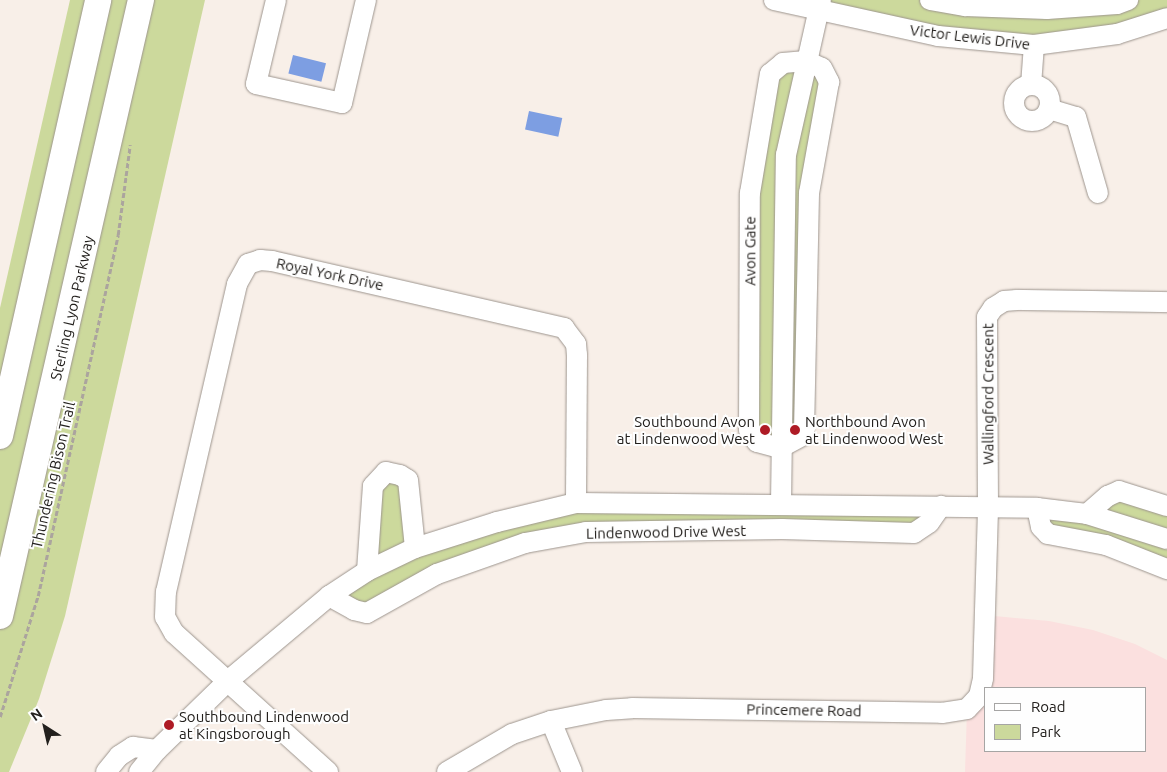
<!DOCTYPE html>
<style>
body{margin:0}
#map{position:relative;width:1167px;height:772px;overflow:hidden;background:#f8efe8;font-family:Ubuntu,sans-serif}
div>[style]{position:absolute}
.industrial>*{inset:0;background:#fbe0df}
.green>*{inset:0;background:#ccd99c}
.water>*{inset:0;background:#7d9ee2;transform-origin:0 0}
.path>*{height:2.5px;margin-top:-1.25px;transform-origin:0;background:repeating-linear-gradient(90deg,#aba49e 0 5px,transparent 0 7.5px)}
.roads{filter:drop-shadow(0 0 1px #9d958e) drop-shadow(0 0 1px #9d958e)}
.minor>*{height:20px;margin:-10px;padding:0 10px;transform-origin:10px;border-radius:10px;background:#fff}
.minor>.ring{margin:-10px;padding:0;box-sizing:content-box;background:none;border:20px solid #fff;border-radius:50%}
.major>*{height:26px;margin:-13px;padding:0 13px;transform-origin:13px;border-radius:13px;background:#fff}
.dots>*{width:14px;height:14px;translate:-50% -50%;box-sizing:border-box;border:2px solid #fefefe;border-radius:50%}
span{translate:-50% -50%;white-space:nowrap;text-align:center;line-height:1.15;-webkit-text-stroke:4px #fefefe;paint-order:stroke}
.street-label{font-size:15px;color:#23201d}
.poi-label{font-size:15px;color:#23201d}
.right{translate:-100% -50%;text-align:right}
.left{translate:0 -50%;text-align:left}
.legend{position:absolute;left:984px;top:687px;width:162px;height:65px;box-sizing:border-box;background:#fefefe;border:1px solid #a6a5a4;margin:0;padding:6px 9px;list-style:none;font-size:15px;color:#23201d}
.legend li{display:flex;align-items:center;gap:10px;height:25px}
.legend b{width:25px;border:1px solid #a6a5a4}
.north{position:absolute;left:20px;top:702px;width:50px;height:50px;-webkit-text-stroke:4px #fefefe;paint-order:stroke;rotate:325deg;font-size:14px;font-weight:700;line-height:20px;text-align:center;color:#23201d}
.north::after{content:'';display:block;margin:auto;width:18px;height:22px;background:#23201d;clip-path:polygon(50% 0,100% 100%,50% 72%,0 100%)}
</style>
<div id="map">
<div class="industrial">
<div style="clip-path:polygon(evenodd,984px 615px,1049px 621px,1093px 630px,1135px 644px,1167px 660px,1167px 772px,965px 772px,967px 709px,976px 703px,984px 615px,986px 688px,1146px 688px,1146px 751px,986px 751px,986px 688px)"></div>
</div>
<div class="green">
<div style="clip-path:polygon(70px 0,205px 0,65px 616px,39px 699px,9px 772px,0 772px,0 308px)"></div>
<div style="clip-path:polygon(774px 0,1167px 0,1167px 18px,1034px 45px)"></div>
<div style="clip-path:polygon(822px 68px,809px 193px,804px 435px,757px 442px,750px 193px,770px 74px)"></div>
<div style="clip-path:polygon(408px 480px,415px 548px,576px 503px,941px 506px,929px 523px,525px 543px,367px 613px,329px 596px,367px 571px,373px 486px)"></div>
<div style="clip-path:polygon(1108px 496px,1167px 506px,1167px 569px,1048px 534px,1037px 508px,1087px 514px)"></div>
</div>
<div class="water">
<div style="left:293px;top:55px;width:34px;height:19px;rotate:14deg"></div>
<div style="left:529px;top:111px;width:34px;height:19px;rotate:12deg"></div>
</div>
<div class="path">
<div style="left:0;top:717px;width:127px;rotate:-72.6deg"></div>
<div style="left:38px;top:596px;width:370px;rotate:-77.5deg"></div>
<div style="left:118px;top:235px;width:91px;rotate:-82.4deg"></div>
</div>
<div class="roads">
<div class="minor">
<div style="left:276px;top:0;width:86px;rotate:103.4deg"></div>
<div style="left:256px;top:84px;width:88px;rotate:12.5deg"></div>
<div style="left:342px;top:103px;width:106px;rotate:-76.9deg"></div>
<div style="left:774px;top:0;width:168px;rotate:12.4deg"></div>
<div style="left:938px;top:36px;width:96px;rotate:5.4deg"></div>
<div style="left:1034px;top:45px;width:84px;rotate:-7.5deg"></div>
<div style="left:1117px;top:34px;width:52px;rotate:-17.7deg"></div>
<div style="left:930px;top:0;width:36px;rotate:10deg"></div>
<div style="left:965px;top:6px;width:82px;rotate:2.1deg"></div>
<div style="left:1047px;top:9px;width:70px;rotate:-4.1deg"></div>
<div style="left:1117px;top:4px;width:12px;rotate:-20deg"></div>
<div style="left:806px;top:61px;width:17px;rotate:24deg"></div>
<div style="left:822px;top:68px;width:16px;rotate:63deg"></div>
<div style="left:829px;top:82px;width:113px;rotate:100.2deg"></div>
<div style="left:809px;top:193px;width:242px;rotate:91.2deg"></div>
<div style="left:804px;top:435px;width:27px;rotate:152deg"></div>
<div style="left:780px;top:448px;width:24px;rotate:-165deg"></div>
<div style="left:757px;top:442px;width:14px;rotate:-124deg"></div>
<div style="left:749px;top:430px;width:237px;rotate:-89.8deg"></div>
<div style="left:750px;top:193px;width:121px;rotate:-80.5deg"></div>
<div style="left:770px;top:74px;width:17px;rotate:-40deg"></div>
<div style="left:783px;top:63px;width:23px;rotate:-5deg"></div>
<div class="ring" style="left:1014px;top:85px;width:16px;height:16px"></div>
<div style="left:1031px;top:85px;width:40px;rotate:-85.7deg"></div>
<div style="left:1049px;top:109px;width:28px;rotate:17deg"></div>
<div style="left:1076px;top:117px;width:79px;rotate:73.9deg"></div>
<div style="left:781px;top:504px;width:349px;rotate:-89.2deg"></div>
<div style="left:786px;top:155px;width:159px;rotate:-77.3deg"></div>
<div style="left:1037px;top:508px;width:19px;rotate:78deg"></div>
<div style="left:1041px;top:527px;width:10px;rotate:45deg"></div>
<div style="left:1048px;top:534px;width:59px;rotate:10.7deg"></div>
<div style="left:1106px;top:545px;width:66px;rotate:21.5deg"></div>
<div style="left:1087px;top:514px;width:28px;rotate:-41deg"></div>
<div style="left:1108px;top:496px;width:12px;rotate:-24deg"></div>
<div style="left:1119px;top:491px;width:50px;rotate:17.4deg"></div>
<div style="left:367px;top:571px;width:85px;rotate:-86deg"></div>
<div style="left:373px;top:486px;width:19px;rotate:-47deg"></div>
<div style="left:386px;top:472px;width:14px;rotate:12deg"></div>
<div style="left:400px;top:475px;width:9px;rotate:32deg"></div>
<div style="left:408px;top:480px;width:68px;rotate:84.1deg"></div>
<div style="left:329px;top:596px;width:29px;rotate:29deg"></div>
<div style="left:354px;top:610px;width:13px;rotate:13deg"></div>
<div style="left:367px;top:613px;width:80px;rotate:-29.1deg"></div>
<div style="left:437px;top:574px;width:93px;rotate:-19.4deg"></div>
<div style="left:525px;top:543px;width:62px;rotate:-10.2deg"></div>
<div style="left:586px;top:532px;width:196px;rotate:-0.9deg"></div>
<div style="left:782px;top:529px;width:132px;rotate:1.7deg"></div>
<div style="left:914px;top:533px;width:18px;rotate:-34deg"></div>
<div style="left:929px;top:523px;width:21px;rotate:-55deg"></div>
<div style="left:551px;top:721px;width:55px;rotate:67.6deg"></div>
<div style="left:106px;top:772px;width:21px;rotate:-51deg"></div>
<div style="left:119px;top:756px;width:17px;rotate:-33deg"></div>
<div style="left:133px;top:747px;width:24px;rotate:7deg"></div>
<div style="left:139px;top:772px;width:28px;rotate:-51deg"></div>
<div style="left:157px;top:750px;width:100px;rotate:-44.2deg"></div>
<div style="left:229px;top:680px;width:131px;rotate:-40deg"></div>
<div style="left:329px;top:596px;width:45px;rotate:-33.3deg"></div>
<div style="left:367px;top:571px;width:53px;rotate:-25.6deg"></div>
<div style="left:415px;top:548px;width:86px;rotate:-17.6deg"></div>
<div style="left:497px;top:522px;width:81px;rotate:-13.5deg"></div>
<div style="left:576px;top:503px;width:461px;rotate:0.6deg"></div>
<div style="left:1037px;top:508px;width:50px;rotate:6.8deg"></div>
<div style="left:1087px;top:514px;width:84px;rotate:17.4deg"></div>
<div style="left:328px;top:772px;width:207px;rotate:-137.9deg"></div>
<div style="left:174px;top:633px;width:18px;rotate:-119deg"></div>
<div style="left:165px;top:617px;width:25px;rotate:-88deg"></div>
<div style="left:166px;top:592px;width:316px;rotate:-77deg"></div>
<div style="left:237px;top:284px;width:23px;rotate:-61deg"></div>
<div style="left:248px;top:264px;width:13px;rotate:-18deg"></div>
<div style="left:260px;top:260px;width:12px;rotate:5deg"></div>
<div style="left:272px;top:261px;width:300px;rotate:12.9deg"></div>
<div style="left:564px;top:328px;width:20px;rotate:53deg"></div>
<div style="left:576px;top:344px;width:11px;rotate:85deg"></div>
<div style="left:577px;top:355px;width:148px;rotate:90.4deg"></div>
<div style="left:447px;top:772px;width:75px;rotate:-30.3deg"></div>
<div style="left:512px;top:734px;width:41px;rotate:-18.4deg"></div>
<div style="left:551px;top:721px;width:56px;rotate:-11.3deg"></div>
<div style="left:606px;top:710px;width:26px;rotate:-4deg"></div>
<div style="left:632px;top:708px;width:310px;rotate:0.9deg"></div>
<div style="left:942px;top:713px;width:25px;rotate:-9deg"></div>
<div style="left:967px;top:709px;width:18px;rotate:-47deg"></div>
<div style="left:979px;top:696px;width:18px;rotate:-77deg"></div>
<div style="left:983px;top:678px;width:171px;rotate:-88.3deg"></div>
<div style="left:988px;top:507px;width:190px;rotate:-90.3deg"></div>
<div style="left:987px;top:317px;width:11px;rotate:-56deg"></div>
<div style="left:993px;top:308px;width:13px;rotate:-32deg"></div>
<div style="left:1004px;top:301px;width:13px;rotate:-4deg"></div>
<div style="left:1017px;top:300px;width:150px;rotate:0.8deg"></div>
</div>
<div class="major">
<div style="left:0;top:436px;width:447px;rotate:-77.3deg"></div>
<div style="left:0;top:616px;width:632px;rotate:-77.11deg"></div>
</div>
</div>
<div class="dots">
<div style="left:765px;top:430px;background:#ae1b25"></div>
<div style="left:795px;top:430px;background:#ae1b25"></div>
<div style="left:169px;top:725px;background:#ae1b25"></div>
</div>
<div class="street-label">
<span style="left:970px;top:37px;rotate:7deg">Victor Lewis Drive</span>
<span style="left:750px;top:251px;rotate:-90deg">Avon Gate</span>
<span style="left:330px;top:274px;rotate:12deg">Royal York Drive</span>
<span style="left:72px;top:308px;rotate:-77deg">Sterling Lyon Parkway</span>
<span style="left:988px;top:394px;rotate:-90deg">Wallingford Crescent</span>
<span style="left:53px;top:475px;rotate:-77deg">Thundering Bison Trail</span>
<span style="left:666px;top:532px;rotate:-1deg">Lindenwood Drive West</span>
<span style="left:804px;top:710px;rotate:1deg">Princemere Road</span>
</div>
<div class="poi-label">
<span class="right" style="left:755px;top:430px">Southbound Avon<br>at Lindenwood West</span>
<span class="left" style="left:805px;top:430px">Northbound Avon<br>at Lindenwood West</span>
<span class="left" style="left:179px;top:725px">Southbound Lindenwood<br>at Kingsborough</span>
</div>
<ul class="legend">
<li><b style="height:6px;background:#fff"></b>Road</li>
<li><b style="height:14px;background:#ccd99c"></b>Park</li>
</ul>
<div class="north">N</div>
</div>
